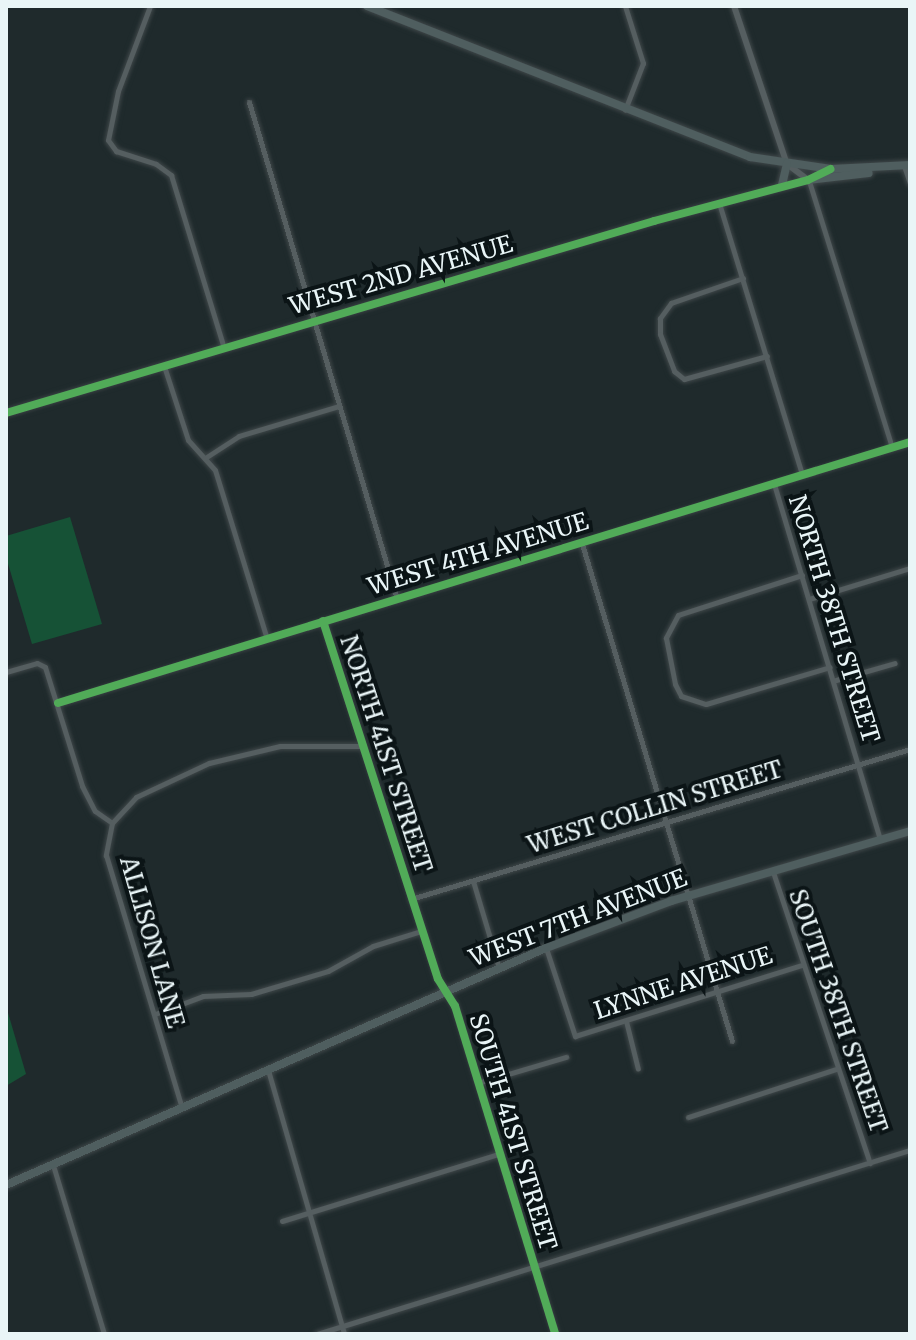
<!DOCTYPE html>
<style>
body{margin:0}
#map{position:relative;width:916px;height:1340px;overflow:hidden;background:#1f2a2c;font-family:Merriweather,serif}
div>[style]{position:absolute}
.green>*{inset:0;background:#165236}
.roads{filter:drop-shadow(0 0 2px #3f4749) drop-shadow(0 0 2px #3f4749)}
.minor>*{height:5px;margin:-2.5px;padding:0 2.5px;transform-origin:2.5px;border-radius:2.5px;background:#555e60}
.tertiary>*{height:6px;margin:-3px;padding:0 3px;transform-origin:3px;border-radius:3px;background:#555e60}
.primary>*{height:8px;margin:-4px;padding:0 4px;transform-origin:4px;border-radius:4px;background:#4f5e5f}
.cycleway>*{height:8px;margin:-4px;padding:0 4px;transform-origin:4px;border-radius:4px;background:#51ab58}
span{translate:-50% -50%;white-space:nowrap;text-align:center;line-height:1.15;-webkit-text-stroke:8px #0b1416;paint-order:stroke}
.street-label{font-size:24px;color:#e9f5f7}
.frame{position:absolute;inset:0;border:8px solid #e9f5f7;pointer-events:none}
</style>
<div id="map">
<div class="green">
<div style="clip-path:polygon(70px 517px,102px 624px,32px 644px,6px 557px,6px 536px)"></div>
<div style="clip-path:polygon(6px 1006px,26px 1074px,6px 1086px)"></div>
</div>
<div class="roads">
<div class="minor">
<div style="left:150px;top:6px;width:91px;rotate:110.6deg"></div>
<div style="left:118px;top:91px;width:50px;rotate:101.5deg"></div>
<div style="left:108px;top:140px;width:14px;rotate:54deg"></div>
<div style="left:116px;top:151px;width:42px;rotate:18deg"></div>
<div style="left:156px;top:164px;width:19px;rotate:36deg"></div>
<div style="left:171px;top:175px;width:181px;rotate:73deg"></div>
<div style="left:625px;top:6px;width:60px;rotate:72.5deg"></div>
<div style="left:643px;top:63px;width:50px;rotate:111deg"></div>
<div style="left:249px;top:102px;width:519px;rotate:73.42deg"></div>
<div style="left:904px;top:166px;width:18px;rotate:71deg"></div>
<div style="left:809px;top:181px;width:279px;rotate:72.7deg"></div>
<div style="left:719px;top:203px;width:284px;rotate:73deg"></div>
<div style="left:743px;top:278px;width:76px;rotate:160.9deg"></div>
<div style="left:671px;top:303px;width:19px;rotate:126deg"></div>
<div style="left:660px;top:318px;width:16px;rotate:90deg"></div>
<div style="left:660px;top:334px;width:40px;rotate:69deg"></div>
<div style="left:674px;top:371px;width:13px;rotate:39deg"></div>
<div style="left:684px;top:379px;width:86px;rotate:-15.5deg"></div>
<div style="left:164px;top:366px;width:78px;rotate:72deg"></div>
<div style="left:188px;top:440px;width:40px;rotate:48deg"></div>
<div style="left:215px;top:470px;width:177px;rotate:72.9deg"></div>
<div style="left:205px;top:458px;width:40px;rotate:-32.9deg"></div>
<div style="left:239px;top:436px;width:104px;rotate:-16.7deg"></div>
<div style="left:774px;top:484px;width:370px;rotate:73.4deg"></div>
<div style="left:582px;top:544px;width:519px;rotate:73.21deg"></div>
<div style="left:802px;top:575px;width:130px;rotate:162.1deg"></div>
<div style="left:678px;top:615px;width:26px;rotate:118deg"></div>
<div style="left:666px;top:638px;width:47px;rotate:78.9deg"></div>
<div style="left:675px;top:684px;width:13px;rotate:63deg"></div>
<div style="left:681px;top:696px;width:26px;rotate:18deg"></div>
<div style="left:706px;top:704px;width:129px;rotate:-16.6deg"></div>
<div style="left:809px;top:599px;width:106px;rotate:-17.1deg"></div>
<div style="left:323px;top:621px;width:376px;rotate:72.2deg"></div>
<div style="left:438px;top:979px;width:32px;rotate:58deg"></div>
<div style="left:455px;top:1006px;width:343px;rotate:73deg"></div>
<div style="left:6px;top:672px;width:32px;rotate:-16deg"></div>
<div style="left:37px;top:663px;width:9px;rotate:27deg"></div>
<div style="left:45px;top:667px;width:125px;rotate:72.7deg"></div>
<div style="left:82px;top:786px;width:28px;rotate:63deg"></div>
<div style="left:95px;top:811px;width:21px;rotate:35deg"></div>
<div style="left:112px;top:823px;width:33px;rotate:101deg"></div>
<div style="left:106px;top:855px;width:264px;rotate:73.3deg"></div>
<div style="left:836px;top:680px;width:61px;rotate:-16.1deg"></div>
<div style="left:58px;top:703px;width:891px;rotate:-17.03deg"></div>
<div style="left:112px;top:823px;width:35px;rotate:-47deg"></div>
<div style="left:136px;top:797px;width:81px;rotate:-25deg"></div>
<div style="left:209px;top:763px;width:73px;rotate:-13.5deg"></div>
<div style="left:280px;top:746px;width:83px"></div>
<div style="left:773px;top:872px;width:307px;rotate:71.6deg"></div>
<div style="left:473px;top:881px;width:91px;rotate:73.4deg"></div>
<div style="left:411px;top:899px;width:521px;rotate:-16.73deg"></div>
<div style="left:546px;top:948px;width:93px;rotate:71.8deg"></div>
<div style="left:575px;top:1036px;width:238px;rotate:-17.4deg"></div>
<div style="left:155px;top:1014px;width:51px;rotate:-20.6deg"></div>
<div style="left:203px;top:996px;width:48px;rotate:-2.4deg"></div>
<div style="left:251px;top:994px;width:80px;rotate:-16.6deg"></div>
<div style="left:328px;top:971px;width:51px;rotate:-29.1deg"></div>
<div style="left:373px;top:946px;width:50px;rotate:-17.4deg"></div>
<div style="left:626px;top:1021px;width:49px;rotate:76deg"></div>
<div style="left:268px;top:1070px;width:275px;rotate:73.9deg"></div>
<div style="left:478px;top:1083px;width:92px;rotate:-16.5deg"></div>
<div style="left:688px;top:1117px;width:156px;rotate:-18deg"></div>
<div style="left:53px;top:1165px;width:177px;rotate:73.2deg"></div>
<div style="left:282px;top:1221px;width:226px;rotate:-17.2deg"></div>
<div style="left:317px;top:1334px;width:621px;rotate:-17.24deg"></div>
</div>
<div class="tertiary">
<div style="left:734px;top:6px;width:167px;rotate:71.5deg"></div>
<div style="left:787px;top:164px;width:26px;rotate:37deg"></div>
<div style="left:6px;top:413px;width:676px;rotate:-16.5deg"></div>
<div style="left:654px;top:221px;width:159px;rotate:-14.9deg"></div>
<div style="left:808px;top:180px;width:25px;rotate:-26deg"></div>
</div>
<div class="primary">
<div style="left:367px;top:6px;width:412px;rotate:21.5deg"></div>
<div style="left:750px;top:157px;width:82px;rotate:8.4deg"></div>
<div style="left:831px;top:169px;width:79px;rotate:-2.9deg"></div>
<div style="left:808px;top:180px;width:61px;rotate:-6.5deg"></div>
<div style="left:782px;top:185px;width:22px;rotate:-77deg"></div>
<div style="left:6px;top:1185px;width:590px;rotate:-23.7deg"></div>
<div style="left:546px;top:948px;width:134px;rotate:-20.6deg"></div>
<div style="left:671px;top:901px;width:249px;rotate:-16.3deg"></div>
</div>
</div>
<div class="cycleway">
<div style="left:6px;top:413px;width:676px;rotate:-16.5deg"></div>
<div style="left:654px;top:221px;width:159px;rotate:-14.9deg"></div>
<div style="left:808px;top:180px;width:25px;rotate:-26deg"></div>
<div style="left:323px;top:621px;width:376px;rotate:72.2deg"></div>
<div style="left:438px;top:979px;width:32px;rotate:58deg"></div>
<div style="left:455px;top:1006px;width:343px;rotate:73deg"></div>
<div style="left:58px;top:703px;width:891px;rotate:-17.03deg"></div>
</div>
<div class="street-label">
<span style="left:401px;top:275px;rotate:-16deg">WEST 2ND AVENUE</span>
<span style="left:478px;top:554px;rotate:-17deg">WEST 4TH AVENUE</span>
<span style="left:834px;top:619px;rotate:73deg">NORTH 38TH STREET</span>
<span style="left:386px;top:754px;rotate:72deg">NORTH 41ST STREET</span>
<span style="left:655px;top:807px;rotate:-17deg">WEST COLLIN STREET</span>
<span style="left:578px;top:918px;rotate:-21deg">WEST 7TH AVENUE</span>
<span style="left:152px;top:942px;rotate:74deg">ALLISON LANE</span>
<span style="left:683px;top:983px;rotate:-18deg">LYNNE AVENUE</span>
<span style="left:838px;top:1011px;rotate:71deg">SOUTH 38TH STREET</span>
<span style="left:513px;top:1132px;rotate:73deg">SOUTH 41ST STREET</span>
</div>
<div class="frame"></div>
</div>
